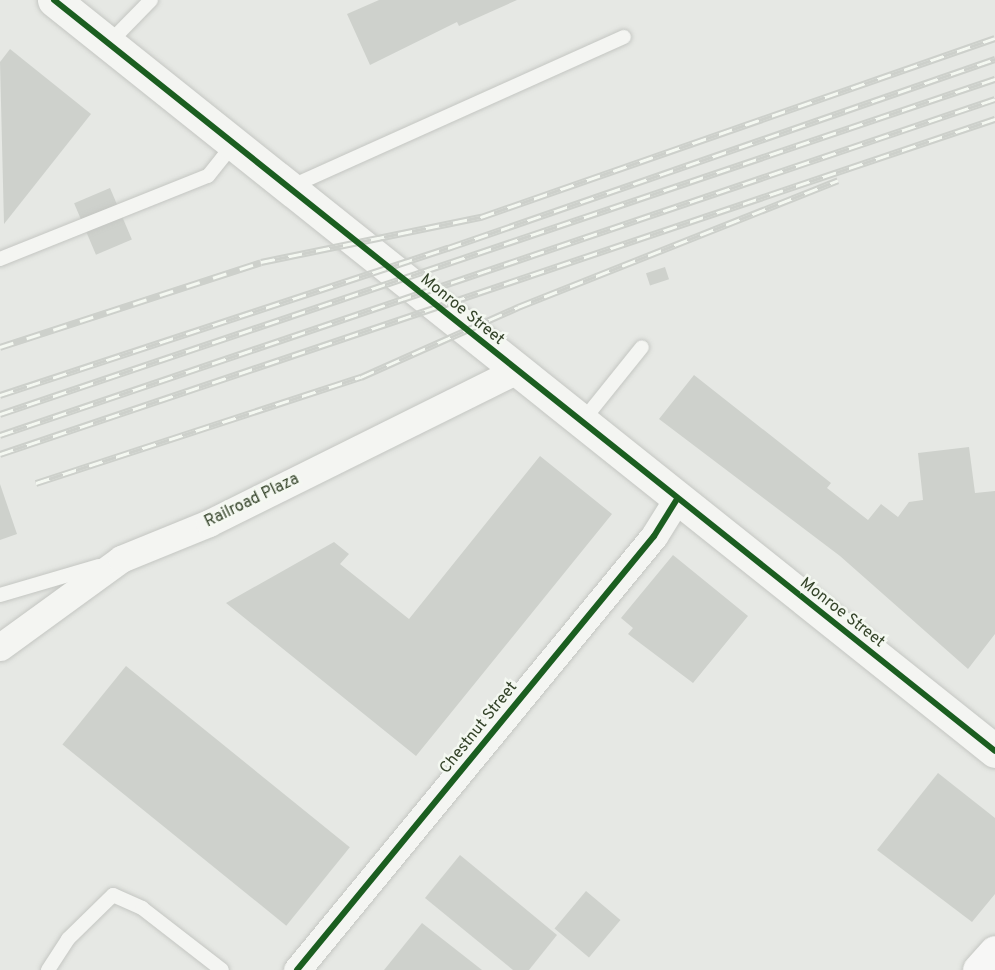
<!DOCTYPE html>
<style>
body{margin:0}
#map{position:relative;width:995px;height:970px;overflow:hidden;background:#e6e8e4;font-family:Overpass,sans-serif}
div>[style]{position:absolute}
.building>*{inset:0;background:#ced1cc;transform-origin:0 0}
.roads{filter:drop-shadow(0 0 2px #c4c6c2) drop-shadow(0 0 2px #c4c6c2)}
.service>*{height:14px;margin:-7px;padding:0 7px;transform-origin:7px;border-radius:7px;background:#f4f5f2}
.minor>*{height:27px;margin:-13.5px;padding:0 13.5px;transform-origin:13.5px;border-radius:13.5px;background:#f4f5f2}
.tertiary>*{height:33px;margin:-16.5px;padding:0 16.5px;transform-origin:16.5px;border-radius:16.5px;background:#f4f5f2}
.secondary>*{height:33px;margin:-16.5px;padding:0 16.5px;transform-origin:16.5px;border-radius:16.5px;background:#f7f7f6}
.rail>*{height:7px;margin-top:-3.5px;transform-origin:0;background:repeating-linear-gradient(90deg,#f4f8f1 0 14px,#cdd0cb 0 28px);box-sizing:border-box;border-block:2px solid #cdd0cb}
.cycleway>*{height:6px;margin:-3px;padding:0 3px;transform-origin:3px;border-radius:3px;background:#1b5e20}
span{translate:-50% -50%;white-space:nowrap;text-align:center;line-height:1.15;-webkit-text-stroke:5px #f4f8f1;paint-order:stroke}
.street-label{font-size:16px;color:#344329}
</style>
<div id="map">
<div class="building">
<div style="clip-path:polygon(379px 0,517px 0,459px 26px,457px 22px,370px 65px,347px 14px)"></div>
<div style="clip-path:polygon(10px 49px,91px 114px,4px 224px,0 62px)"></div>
<div style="left:110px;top:188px;width:56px;height:39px;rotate:67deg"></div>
<div style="left:665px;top:267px;width:13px;height:20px;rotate:72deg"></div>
<div style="clip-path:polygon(694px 375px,831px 483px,827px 488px,868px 520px,881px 504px,898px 517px,909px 502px,923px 500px,918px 453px,969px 447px,975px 493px,995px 491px,995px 634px,968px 669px,840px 556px,659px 419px)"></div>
<div style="clip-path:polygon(540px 456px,612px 514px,416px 756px,226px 603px,334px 542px,349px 554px,340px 564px,409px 619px)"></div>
<div style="clip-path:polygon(0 484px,17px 534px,0 540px)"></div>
<div style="clip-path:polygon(673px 555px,748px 616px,693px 683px,628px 634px,633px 628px,621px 618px)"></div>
<div style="left:126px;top:666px;width:288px;height:101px;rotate:39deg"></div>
<div style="clip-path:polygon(938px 773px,995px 818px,995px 894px,972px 922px,877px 850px)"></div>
<div style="clip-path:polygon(460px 855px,557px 935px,529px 970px,513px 970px,425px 898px)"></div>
<div style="left:586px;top:891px;width:45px;height:49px;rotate:40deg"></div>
<div style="clip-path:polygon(422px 923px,482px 970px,384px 970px)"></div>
</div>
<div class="roads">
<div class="service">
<div style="left:109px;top:43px;width:60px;rotate:-45.7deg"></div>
<div style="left:290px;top:187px;width:366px;rotate:-24.2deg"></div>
<div style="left:0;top:259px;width:224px;rotate:-21.8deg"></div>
<div style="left:208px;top:176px;width:43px;rotate:-51.5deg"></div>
<div style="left:581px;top:423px;width:97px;rotate:-51.2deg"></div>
<div style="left:0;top:595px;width:103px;rotate:-16.3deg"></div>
<div style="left:48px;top:970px;width:37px;rotate:-57deg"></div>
<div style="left:68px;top:939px;width:63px;rotate:-44.4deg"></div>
<div style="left:113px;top:895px;width:32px;rotate:24deg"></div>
<div style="left:142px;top:908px;width:101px;rotate:37.8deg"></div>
</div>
<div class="minor">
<div style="left:0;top:647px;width:150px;rotate:-36deg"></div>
<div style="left:121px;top:559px;width:95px;rotate:-22.2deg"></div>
<div style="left:209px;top:523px;width:342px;rotate:-26.4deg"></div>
<div style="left:297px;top:970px;width:562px;rotate:-50.56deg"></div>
<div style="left:654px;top:536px;width:44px;rotate:-58.1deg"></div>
</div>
<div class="tertiary">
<div style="left:54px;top:0;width:1204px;rotate:38.59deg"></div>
</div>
<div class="secondary">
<div style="left:979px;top:970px;width:24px;rotate:-48deg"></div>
</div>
</div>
<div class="rail">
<div style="left:0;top:347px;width:274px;rotate:-18deg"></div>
<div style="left:261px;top:262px;width:225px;rotate:-11.6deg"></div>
<div style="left:481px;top:217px;width:544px;rotate:-19.2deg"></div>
<div style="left:0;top:395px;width:472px;rotate:-18.2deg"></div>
<div style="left:448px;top:248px;width:579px;rotate:-19.06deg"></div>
<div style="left:0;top:414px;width:1050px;rotate:-18.61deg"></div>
<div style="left:0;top:435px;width:1050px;rotate:-18.66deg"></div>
<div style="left:0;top:454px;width:1050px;rotate:-18.61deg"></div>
<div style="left:36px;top:483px;width:342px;rotate:-18.1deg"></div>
<div style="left:361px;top:377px;width:172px;rotate:-24deg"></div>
<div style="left:518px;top:307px;width:344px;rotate:-21.6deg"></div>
</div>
<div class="cycleway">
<div style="left:54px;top:0;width:1204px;rotate:38.59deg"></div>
<div style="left:297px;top:970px;width:562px;rotate:-50.56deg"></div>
<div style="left:654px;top:536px;width:44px;rotate:-58.1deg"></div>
</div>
<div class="street-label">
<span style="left:462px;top:310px;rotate:39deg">Monroe Street</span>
<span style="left:252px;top:501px;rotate:-26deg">Railroad Plaza</span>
<span style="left:842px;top:613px;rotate:38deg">Monroe Street</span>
<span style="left:479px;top:728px;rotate:-51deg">Chestnut Street</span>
</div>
</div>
